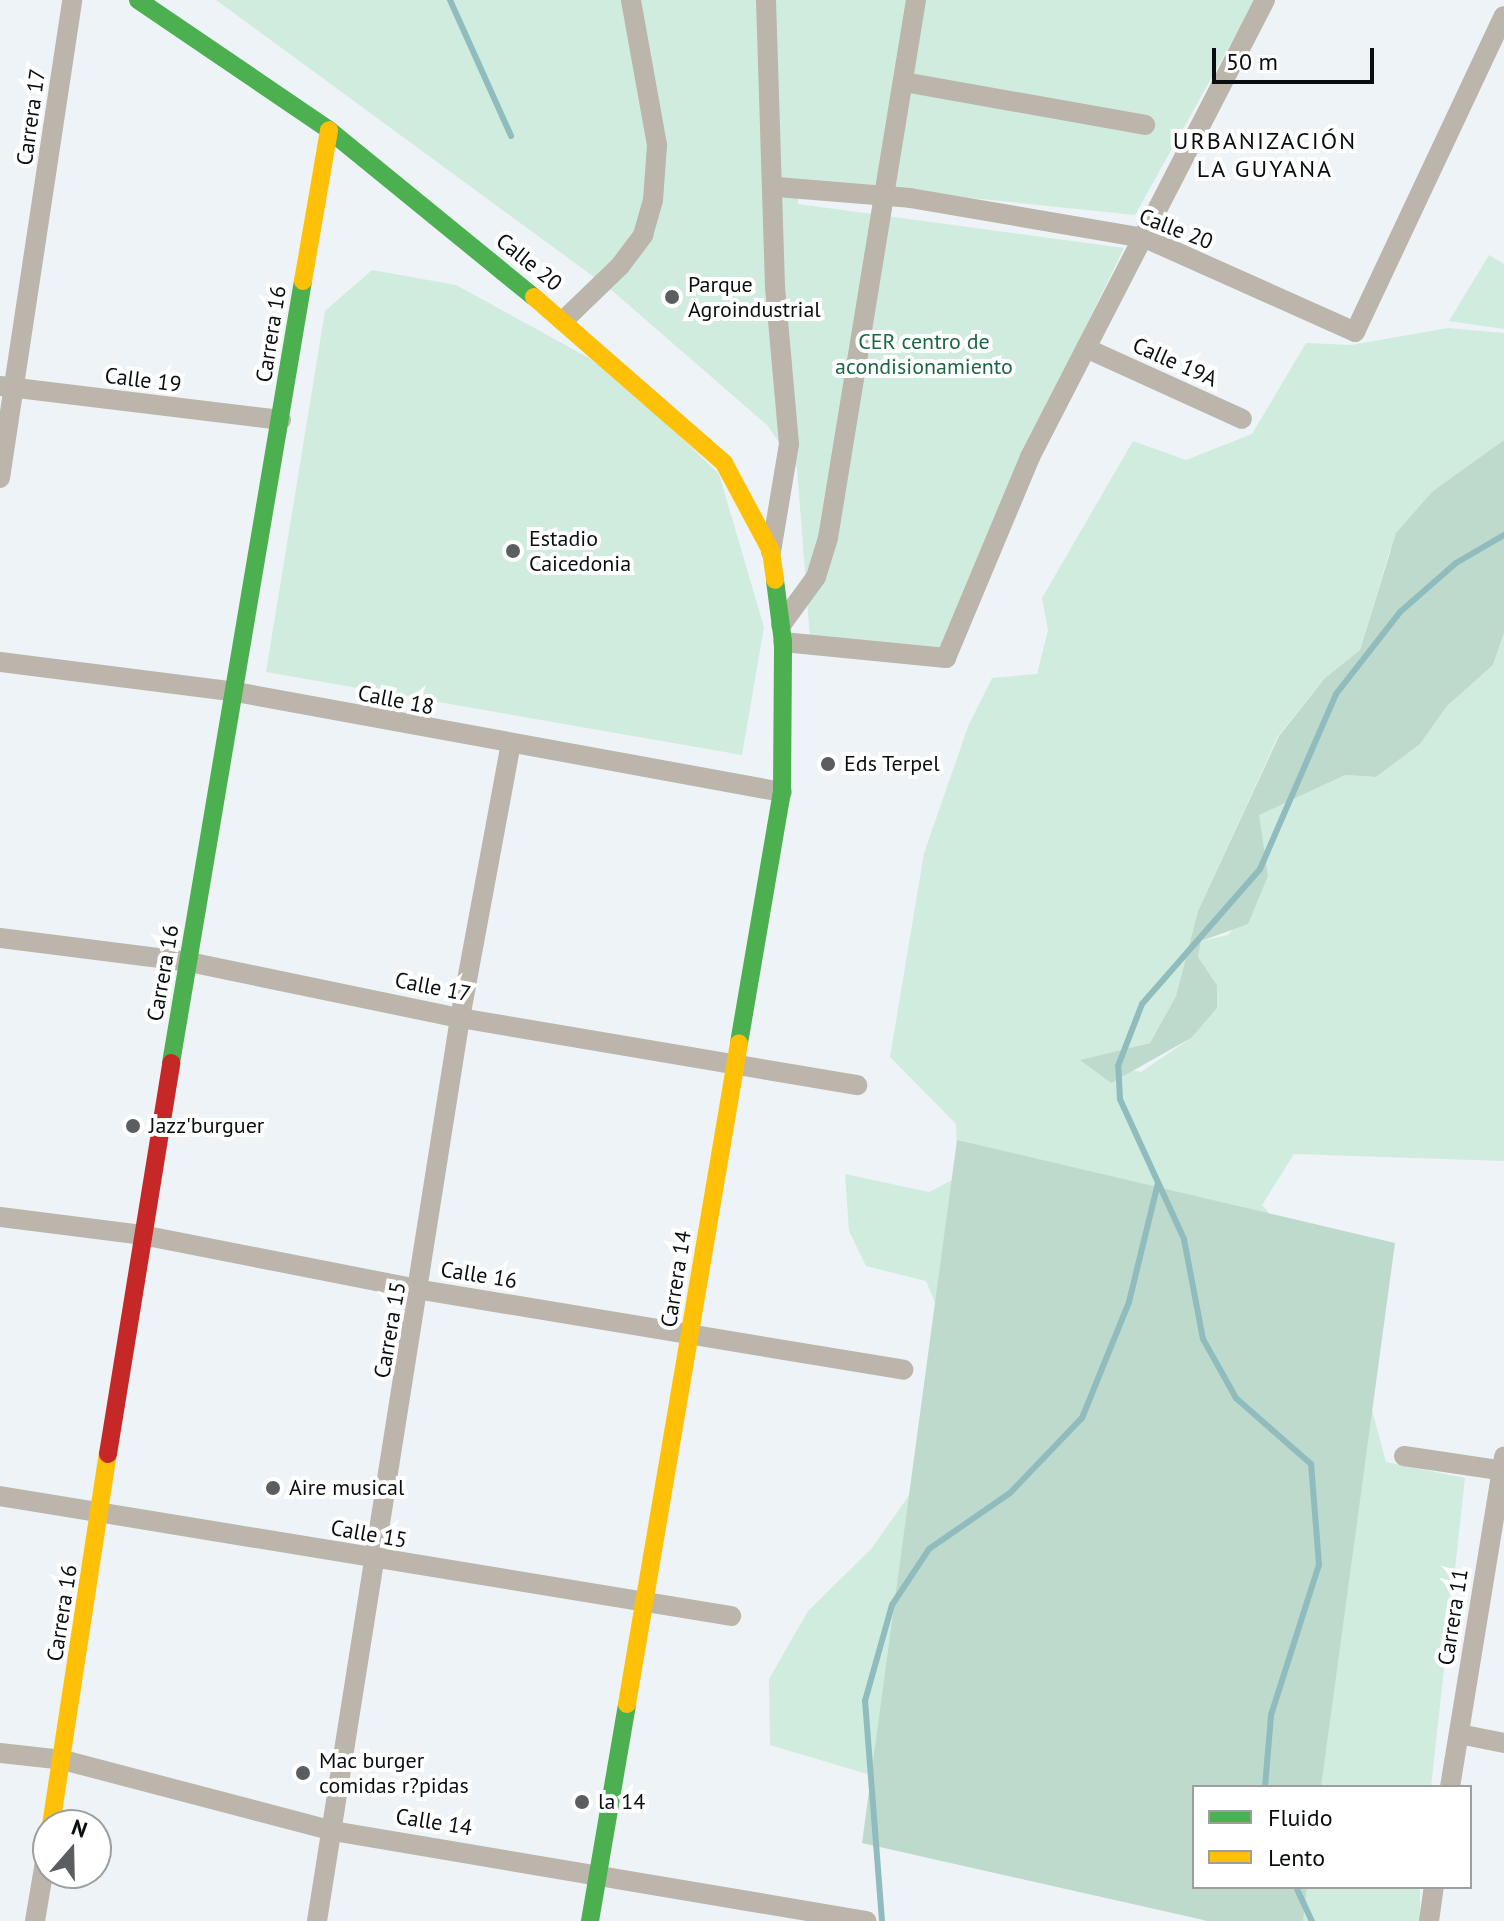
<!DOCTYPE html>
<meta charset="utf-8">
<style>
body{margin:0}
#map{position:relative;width:1504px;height:1921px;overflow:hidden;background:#eef3f7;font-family:"PT Sans",sans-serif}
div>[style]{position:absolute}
.green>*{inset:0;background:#d0ecde;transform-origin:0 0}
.forest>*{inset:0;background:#bedacd}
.stream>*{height:6px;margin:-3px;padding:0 3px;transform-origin:3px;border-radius:3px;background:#90bcbe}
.street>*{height:20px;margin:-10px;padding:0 10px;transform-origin:10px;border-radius:10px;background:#bbb5ab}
.fast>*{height:18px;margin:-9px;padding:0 9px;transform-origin:9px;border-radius:9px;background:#4caf50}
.slow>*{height:18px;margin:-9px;padding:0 9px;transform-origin:9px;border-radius:9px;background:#ffc107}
.jam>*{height:18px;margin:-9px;padding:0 9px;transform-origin:9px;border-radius:9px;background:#c62828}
.dots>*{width:22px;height:22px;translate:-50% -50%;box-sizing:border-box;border:4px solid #fff;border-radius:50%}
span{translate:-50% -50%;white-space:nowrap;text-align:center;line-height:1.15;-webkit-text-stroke:8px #fff;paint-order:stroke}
.street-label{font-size:22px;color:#0b0e10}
.poi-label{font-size:22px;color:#0b0e10}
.left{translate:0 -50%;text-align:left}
.park-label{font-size:22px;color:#1b6743}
.neighbourhood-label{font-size:24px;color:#0b0e10;letter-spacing:2px}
.legend{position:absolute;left:1192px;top:1785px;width:280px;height:104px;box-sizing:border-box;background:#fff;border:2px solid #9d9f9f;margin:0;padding:10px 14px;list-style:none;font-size:24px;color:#0b0e10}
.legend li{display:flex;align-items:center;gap:16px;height:40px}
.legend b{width:40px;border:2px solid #9d9f9f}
.north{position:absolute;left:32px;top:1809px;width:80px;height:80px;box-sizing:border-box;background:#fff;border:2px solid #9d9f9f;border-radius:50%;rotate:20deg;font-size:22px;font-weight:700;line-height:32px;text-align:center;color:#0b0e10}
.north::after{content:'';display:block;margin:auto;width:28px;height:36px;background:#5a5e61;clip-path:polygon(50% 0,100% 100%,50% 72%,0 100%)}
.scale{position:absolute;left:1212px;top:48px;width:162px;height:36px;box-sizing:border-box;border:4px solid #0b0e10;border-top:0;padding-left:10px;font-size:24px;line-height:28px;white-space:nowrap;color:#0b0e10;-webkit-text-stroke:6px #fff;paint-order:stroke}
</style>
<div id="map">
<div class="green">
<div style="clip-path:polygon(216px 0,1255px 0,1135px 215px,798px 180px,798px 204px,1124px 248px,1025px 451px,945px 650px,810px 638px,797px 468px,767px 425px,609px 288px)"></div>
<div style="clip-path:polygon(1489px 255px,1504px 264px,1504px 329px,1449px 321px)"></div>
<div style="clip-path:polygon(372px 270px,456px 285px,611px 370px,719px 474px,764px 627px,742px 755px,266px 672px,325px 311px)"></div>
<div style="clip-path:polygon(1448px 328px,1504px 333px,1504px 440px,1433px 491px,1390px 550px,1360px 650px,1325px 678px,1278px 736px,1198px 911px,1176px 996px,1150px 1043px,1081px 1060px,1141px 1072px,1191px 1038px,1217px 985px,1198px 957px,1201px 941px,1228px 935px,1268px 876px,1258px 815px,1345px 775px,1376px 777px,1420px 744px,1447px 706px,1493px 665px,1504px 633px,1504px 1161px,1294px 1154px,1262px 1205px,1342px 1298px,1386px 1462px,1465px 1478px,1431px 1787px,1194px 1787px,1008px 1816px,770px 1745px,769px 1679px,808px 1611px,872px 1548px,919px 1481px,943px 1322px,926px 1281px,866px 1266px,849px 1231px,845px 1174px,929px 1192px,958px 1177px,956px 1124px,890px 1057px,924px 853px,969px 724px,992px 678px,1037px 674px,1048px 630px,1042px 598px,1133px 441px,1186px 460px,1252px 434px,1306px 343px,1351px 345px)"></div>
<div style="left:1204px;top:1887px;width:216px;height:34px"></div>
</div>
<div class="forest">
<div style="clip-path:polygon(1504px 440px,1504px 633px,1493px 665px,1447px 706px,1420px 744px,1376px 777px,1345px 775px,1259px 815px,1268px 876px,1248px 924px,1201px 941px,1198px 957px,1217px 985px,1217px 1008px,1191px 1038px,1111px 1083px,1080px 1060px,1150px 1043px,1176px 996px,1198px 911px,1279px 736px,1325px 678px,1360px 650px,1396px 533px,1433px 491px)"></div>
<div style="clip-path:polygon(957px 1140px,1395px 1243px,1321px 1787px,1194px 1787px,1194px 1887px,1307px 1887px,1303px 1921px,1208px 1921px,862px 1843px)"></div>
</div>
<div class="stream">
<div style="left:450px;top:0;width:149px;rotate:65.8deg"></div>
<div style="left:1265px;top:1787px;width:72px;rotate:-85.2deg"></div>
<div style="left:1271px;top:1715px;width:157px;rotate:-72.3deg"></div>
<div style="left:1319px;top:1565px;width:101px;rotate:-94.5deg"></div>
<div style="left:1311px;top:1464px;width:100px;rotate:-138.7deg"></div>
<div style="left:1236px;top:1398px;width:68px;rotate:-119.2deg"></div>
<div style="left:1203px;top:1339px;width:102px;rotate:-100.8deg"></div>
<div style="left:1184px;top:1239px;width:154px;rotate:-114.6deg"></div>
<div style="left:1120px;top:1099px;width:33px;rotate:-93deg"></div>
<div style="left:1118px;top:1066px;width:66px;rotate:-68.8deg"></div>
<div style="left:1142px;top:1004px;width:179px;rotate:-48.8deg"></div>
<div style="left:1260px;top:869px;width:191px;rotate:-66.5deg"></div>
<div style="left:1336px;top:694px;width:104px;rotate:-52deg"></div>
<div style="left:1400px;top:612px;width:74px;rotate:-41.2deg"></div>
<div style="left:1456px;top:563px;width:56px;rotate:-30.3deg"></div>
<div style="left:1296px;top:1887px;width:38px;rotate:65deg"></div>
<div style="left:882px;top:1921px;width:221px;rotate:-94.4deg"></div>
<div style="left:865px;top:1701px;width:100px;rotate:-74.3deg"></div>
<div style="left:892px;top:1605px;width:67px;rotate:-56.5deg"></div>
<div style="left:929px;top:1549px;width:98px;rotate:-34.7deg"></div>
<div style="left:1010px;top:1493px;width:104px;rotate:-46.2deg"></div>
<div style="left:1082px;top:1418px;width:125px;rotate:-67.9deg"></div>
<div style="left:1129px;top:1302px;width:122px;rotate:-76.3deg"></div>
</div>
<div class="street">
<div style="left:766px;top:0;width:287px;rotate:88.2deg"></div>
<div style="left:775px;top:287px;width:158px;rotate:84.9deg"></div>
<div style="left:789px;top:444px;width:109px;rotate:99.5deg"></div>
<div style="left:904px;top:82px;width:245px;rotate:10.1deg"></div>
<div style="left:777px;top:187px;width:133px;rotate:4.7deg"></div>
<div style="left:910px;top:198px;width:238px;rotate:9.7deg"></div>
<div style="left:1145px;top:238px;width:230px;rotate:24.1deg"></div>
<div style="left:1355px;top:332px;width:349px;rotate:-64.8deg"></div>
<div style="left:563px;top:321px;width:79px;rotate:-44deg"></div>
<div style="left:620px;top:266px;width:39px;rotate:-53deg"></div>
<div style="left:643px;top:235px;width:36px;rotate:-74deg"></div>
<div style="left:653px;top:200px;width:55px;rotate:-85.8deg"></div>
<div style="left:657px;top:145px;width:147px;rotate:-100.2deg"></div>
<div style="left:1088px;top:349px;width:169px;rotate:24.4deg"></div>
<div style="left:0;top:386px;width:283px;rotate:6.9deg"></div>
<div style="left:0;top:478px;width:483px;rotate:-81.4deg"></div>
<div style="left:781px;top:625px;width:59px;rotate:-53.9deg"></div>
<div style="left:816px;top:577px;width:41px;rotate:-72.9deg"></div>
<div style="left:828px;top:538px;width:545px;rotate:-80.71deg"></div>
<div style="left:783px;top:642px;width:164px;rotate:5.6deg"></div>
<div style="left:946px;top:658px;width:218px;rotate:-67.3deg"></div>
<div style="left:1030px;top:457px;width:514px;rotate:-62.79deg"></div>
<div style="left:0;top:662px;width:238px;rotate:7.2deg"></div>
<div style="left:236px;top:692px;width:555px;rotate:10.38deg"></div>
<div style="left:0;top:938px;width:191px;rotate:7.2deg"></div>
<div style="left:189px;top:962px;width:277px;rotate:11.7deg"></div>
<div style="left:460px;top:1018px;width:403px;rotate:9.6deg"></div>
<div style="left:0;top:1217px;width:143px;rotate:7.2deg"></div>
<div style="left:142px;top:1235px;width:285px;rotate:11.1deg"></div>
<div style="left:422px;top:1290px;width:488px;rotate:9.4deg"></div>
<div style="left:1404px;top:1456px;width:101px;rotate:8.5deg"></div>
<div style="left:0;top:1496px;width:741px;rotate:9.32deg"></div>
<div style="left:1459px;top:1734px;width:46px;rotate:11.3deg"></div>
<div style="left:0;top:1753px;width:63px;rotate:6.3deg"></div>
<div style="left:63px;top:1760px;width:279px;rotate:14.7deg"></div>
<div style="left:333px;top:1831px;width:541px;rotate:9.58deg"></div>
<div style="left:1450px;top:1787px;width:335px;rotate:-80.7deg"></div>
<div style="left:35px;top:1921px;width:78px;rotate:-80.4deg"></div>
<div style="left:317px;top:1921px;width:914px;rotate:-81deg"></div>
<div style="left:460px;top:1018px;width:276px;rotate:-79.5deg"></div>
<div style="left:1429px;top:1921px;width:34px;rotate:-82deg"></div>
</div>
<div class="fast">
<div style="left:138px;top:0;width:231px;rotate:34.2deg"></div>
<div style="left:329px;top:130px;width:264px;rotate:39.2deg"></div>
<div style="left:739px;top:1043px;width:255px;rotate:-80.3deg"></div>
<div style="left:782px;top:792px;width:150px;rotate:-89.6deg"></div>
<div style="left:783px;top:642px;width:63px;rotate:-97.4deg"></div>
<div style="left:171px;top:1063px;width:793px;rotate:-80.42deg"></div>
<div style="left:590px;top:1921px;width:220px;rotate:-80.3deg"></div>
</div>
<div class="slow">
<div style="left:303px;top:281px;width:153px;rotate:-80.2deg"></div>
<div style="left:534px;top:297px;width:252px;rotate:41.1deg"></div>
<div style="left:724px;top:463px;width:100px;rotate:61.9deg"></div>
<div style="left:771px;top:551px;width:29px;rotate:82deg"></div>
<div style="left:627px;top:1704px;width:670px;rotate:-80.38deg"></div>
<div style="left:51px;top:1825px;width:375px;rotate:-81.3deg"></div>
</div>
<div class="jam">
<div style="left:108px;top:1454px;width:396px;rotate:-80.8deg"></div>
</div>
<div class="dots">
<div style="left:672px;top:297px;background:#5a5e61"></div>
<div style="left:513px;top:551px;background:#5a5e61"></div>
<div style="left:828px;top:764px;background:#5a5e61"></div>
<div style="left:133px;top:1126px;background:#5a5e61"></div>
<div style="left:273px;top:1488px;background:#5a5e61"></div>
<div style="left:303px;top:1773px;background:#5a5e61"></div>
<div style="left:582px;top:1802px;background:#5a5e61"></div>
</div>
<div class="street-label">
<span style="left:31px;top:117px;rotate:-82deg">Carrera 17</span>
<span style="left:1176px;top:229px;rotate:21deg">Calle 20</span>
<span style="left:529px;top:262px;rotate:39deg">Calle 20</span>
<span style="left:271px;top:334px;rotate:-81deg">Carrera 16</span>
<span style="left:1175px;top:362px;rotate:24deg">Calle 19A</span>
<span style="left:143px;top:380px;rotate:7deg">Calle 19</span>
<span style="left:396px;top:700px;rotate:11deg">Calle 18</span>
<span style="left:163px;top:973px;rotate:-80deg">Carrera 16</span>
<span style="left:433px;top:987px;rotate:11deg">Calle 17</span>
<span style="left:479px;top:1275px;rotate:9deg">Calle 16</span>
<span style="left:676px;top:1279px;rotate:-81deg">Carrera 14</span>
<span style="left:390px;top:1330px;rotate:-80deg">Carrera 15</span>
<span style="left:369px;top:1534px;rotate:10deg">Calle 15</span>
<span style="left:62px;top:1613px;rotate:-81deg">Carrera 16</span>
<span style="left:1453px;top:1617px;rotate:-81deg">Carrera 11</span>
<span style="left:434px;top:1822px;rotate:9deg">Calle 14</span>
</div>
<div class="poi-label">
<span class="left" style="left:688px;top:297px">Parque<br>Agroindustrial</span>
<span class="left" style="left:529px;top:551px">Estadio<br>Caicedonia</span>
<span class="left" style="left:844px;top:764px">Eds Terpel</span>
<span class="left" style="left:149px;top:1126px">Jazz'burguer</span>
<span class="left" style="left:289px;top:1488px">Aire musical</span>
<span class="left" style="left:319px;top:1773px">Mac burger<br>comidas r?pidas</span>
<span class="left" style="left:598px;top:1802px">la 14</span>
</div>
<div class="park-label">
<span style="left:924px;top:354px">CER centro de<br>acondisionamiento</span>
</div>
<div class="neighbourhood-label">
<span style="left:1265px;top:155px">URBANIZACIÓN<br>LA GUYANA</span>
</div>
<ul class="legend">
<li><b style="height:10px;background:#4caf50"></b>Fluido</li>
<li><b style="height:10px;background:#ffc107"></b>Lento</li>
</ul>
<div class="north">N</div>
<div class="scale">50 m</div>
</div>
